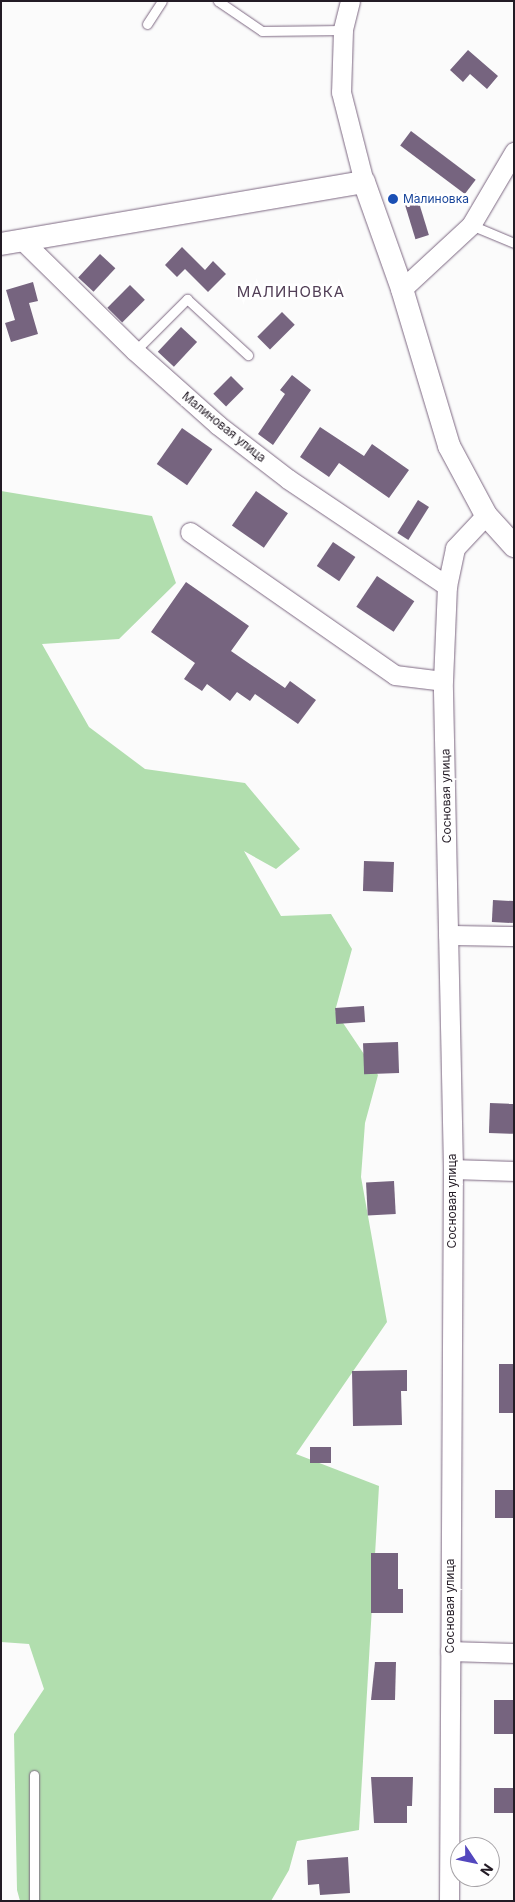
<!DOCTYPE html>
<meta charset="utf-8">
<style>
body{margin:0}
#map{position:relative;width:515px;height:1902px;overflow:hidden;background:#fbfbfb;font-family:Inter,sans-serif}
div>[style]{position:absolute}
.green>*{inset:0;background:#b1deae}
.building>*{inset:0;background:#76647f;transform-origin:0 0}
.roads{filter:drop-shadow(0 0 1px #7d6882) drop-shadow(0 0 1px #7d6882)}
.service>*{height:9px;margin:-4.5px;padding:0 4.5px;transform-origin:4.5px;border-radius:4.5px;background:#fff}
.minor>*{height:19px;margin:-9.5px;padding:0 9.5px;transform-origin:9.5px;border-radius:9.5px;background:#fff}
.tertiary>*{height:22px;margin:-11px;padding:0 11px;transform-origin:11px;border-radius:11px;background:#fff}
.dots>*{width:14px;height:14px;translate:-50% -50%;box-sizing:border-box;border:2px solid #fff;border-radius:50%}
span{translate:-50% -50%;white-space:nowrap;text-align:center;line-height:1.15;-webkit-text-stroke:5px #fff;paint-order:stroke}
.transit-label{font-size:12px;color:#164399}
.left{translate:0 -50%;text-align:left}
.street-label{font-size:12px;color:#231b25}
.quarter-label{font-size:15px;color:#523f57;letter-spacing:1px}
.frame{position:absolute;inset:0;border:2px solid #231b25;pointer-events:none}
.north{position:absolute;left:450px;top:1837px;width:50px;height:50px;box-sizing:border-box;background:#fff;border:1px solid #a7a4a8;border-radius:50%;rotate:124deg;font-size:14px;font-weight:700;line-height:20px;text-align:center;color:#231b25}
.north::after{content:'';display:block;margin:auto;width:18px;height:22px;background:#5347be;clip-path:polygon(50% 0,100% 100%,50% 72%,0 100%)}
</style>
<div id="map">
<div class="green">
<div style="clip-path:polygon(1px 491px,152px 516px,176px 583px,119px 639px,42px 644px,89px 727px,145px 769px,245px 783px,300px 849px,276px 869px,244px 851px,281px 916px,331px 914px,352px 949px,335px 1011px,378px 1075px,365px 1123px,361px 1177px,387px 1322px,296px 1454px,379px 1486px,359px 1830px,297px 1841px,289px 1870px,271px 1901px,20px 1901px,17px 1890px,14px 1734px,44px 1689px,29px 1644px,1px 1642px)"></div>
</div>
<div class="building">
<div style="clip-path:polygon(468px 50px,498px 76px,487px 89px,470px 74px,463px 82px,450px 70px)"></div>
<div style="left:411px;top:131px;width:81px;height:18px;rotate:37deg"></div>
<div style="left:416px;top:193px;width:44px;height:14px;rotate:73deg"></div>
<div style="clip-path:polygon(182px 247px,205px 270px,213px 261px,226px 274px,208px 292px,185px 269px,177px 277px,165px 265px)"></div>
<div style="left:100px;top:254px;width:21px;height:32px;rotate:43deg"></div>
<div style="clip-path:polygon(33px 282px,38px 301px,29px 303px,38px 334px,11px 342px,5px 323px,15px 320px,6px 290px)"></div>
<div style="left:130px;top:285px;width:21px;height:32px;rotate:45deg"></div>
<div style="left:282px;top:312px;width:18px;height:35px;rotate:45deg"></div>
<div style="left:181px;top:327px;width:22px;height:34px;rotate:43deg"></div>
<div style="clip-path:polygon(292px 375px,311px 390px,273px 445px,258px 434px,285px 394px,280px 390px)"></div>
<div style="left:231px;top:376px;width:18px;height:25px;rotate:45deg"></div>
<div style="clip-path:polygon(320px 427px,364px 456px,372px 444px,409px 470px,389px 498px,339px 463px,329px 477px,300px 457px)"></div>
<div style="left:182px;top:428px;width:37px;height:44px;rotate:35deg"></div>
<div style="left:256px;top:491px;width:39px;height:42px;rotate:35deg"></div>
<div style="left:418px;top:500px;width:13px;height:39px;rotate:32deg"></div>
<div style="left:333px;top:542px;width:27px;height:29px;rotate:34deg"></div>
<div style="left:377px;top:576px;width:45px;height:37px;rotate:34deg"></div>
<div style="clip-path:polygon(186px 582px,249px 626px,231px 651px,285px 688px,290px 681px,316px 700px,298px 724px,255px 694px,250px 701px,237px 692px,230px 701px,207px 684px,202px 691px,184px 679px,195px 663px,151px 632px)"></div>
<div style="left:364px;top:861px;width:30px;height:30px;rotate:2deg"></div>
<div style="left:493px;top:900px;width:21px;height:22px;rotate:3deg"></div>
<div style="left:364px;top:1006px;width:16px;height:29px;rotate:86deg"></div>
<div style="left:398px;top:1042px;width:31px;height:35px;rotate:88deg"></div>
<div style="left:490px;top:1103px;width:24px;height:30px;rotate:2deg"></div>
<div style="left:394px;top:1181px;width:33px;height:28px;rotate:87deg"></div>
<div style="left:499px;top:1364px;width:15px;height:49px"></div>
<div style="clip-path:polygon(407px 1370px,407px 1391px,401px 1391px,402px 1425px,353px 1426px,352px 1371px)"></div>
<div style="left:331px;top:1447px;width:16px;height:21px;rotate:90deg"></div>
<div style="left:495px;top:1490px;width:19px;height:28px"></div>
<div style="clip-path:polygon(371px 1553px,398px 1553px,398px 1589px,403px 1589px,403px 1613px,371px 1613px)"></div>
<div style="clip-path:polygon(375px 1662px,396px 1662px,395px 1700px,371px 1700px)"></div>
<div style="left:514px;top:1700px;width:34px;height:20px;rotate:90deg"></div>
<div style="clip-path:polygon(371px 1777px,413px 1777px,412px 1806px,407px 1806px,407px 1823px,374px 1823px)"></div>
<div style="left:494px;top:1788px;width:20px;height:25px"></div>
<div style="clip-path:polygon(348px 1857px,350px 1893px,320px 1895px,319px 1884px,308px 1885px,307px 1860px)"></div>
</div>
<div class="roads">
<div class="service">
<div style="left:218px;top:1px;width:53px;rotate:34.3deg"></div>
<div style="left:262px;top:31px;width:81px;rotate:-0.7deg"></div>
<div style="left:147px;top:24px;width:27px;rotate:-57deg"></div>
<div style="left:471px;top:225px;width:47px;rotate:22.7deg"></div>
<div style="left:135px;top:351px;width:74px;rotate:-45deg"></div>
<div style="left:187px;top:299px;width:83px;rotate:42.6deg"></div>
<div style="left:34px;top:1901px;width:126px;rotate:-90deg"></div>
</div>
<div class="minor">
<div style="left:350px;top:1px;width:30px;rotate:104deg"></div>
<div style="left:343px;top:30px;width:62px;rotate:91.8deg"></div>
<div style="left:341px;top:92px;width:93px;rotate:75.7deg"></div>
<div style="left:22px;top:240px;width:158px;rotate:44.5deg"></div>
<div style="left:135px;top:351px;width:111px;rotate:41.7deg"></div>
<div style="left:218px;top:425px;width:88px;rotate:37.6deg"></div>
<div style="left:288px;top:479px;width:192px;rotate:33.9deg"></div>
<div style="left:402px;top:289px;width:94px;rotate:-42.8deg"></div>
<div style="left:471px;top:225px;width:85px;rotate:-59.5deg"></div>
<div style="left:190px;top:532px;width:250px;rotate:34.9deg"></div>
<div style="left:395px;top:675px;width:48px;rotate:7.1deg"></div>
<div style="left:448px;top:935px;width:66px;rotate:0.9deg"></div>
<div style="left:453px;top:1169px;width:61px;rotate:1.9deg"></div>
<div style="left:450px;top:1651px;width:64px;rotate:1.8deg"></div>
<div style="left:449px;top:1901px;width:732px;rotate:-89.69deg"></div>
<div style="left:453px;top:1169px;width:488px;rotate:-91.2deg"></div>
<div style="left:443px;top:681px;width:95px;rotate:-87.6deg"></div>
<div style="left:447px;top:586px;width:39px;rotate:-78deg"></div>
<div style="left:455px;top:548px;width:45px;rotate:-46.8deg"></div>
</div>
<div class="tertiary">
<div style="left:1px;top:244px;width:368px;rotate:-9.7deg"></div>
<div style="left:364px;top:182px;width:114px;rotate:70.4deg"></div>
<div style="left:402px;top:289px;width:164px;rotate:73.3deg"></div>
<div style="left:449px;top:446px;width:78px;rotate:61.8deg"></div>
<div style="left:486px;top:515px;width:42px;rotate:47.9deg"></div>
</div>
</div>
<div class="dots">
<div style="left:393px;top:199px;background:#1a4fb4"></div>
</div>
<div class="transit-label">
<span class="left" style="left:403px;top:199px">Малиновка</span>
</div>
<div class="street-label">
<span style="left:224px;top:427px;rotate:39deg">Малиновая улица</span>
<span style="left:446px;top:796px;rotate:-91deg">Сосновая улица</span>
<span style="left:452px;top:1201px;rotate:-90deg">Сосновая улица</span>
<span style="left:450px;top:1606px;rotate:-90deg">Сосновая улица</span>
</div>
<div class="quarter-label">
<span style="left:291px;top:292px">МАЛИНОВКА</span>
</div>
<div class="frame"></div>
<div class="north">N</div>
</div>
